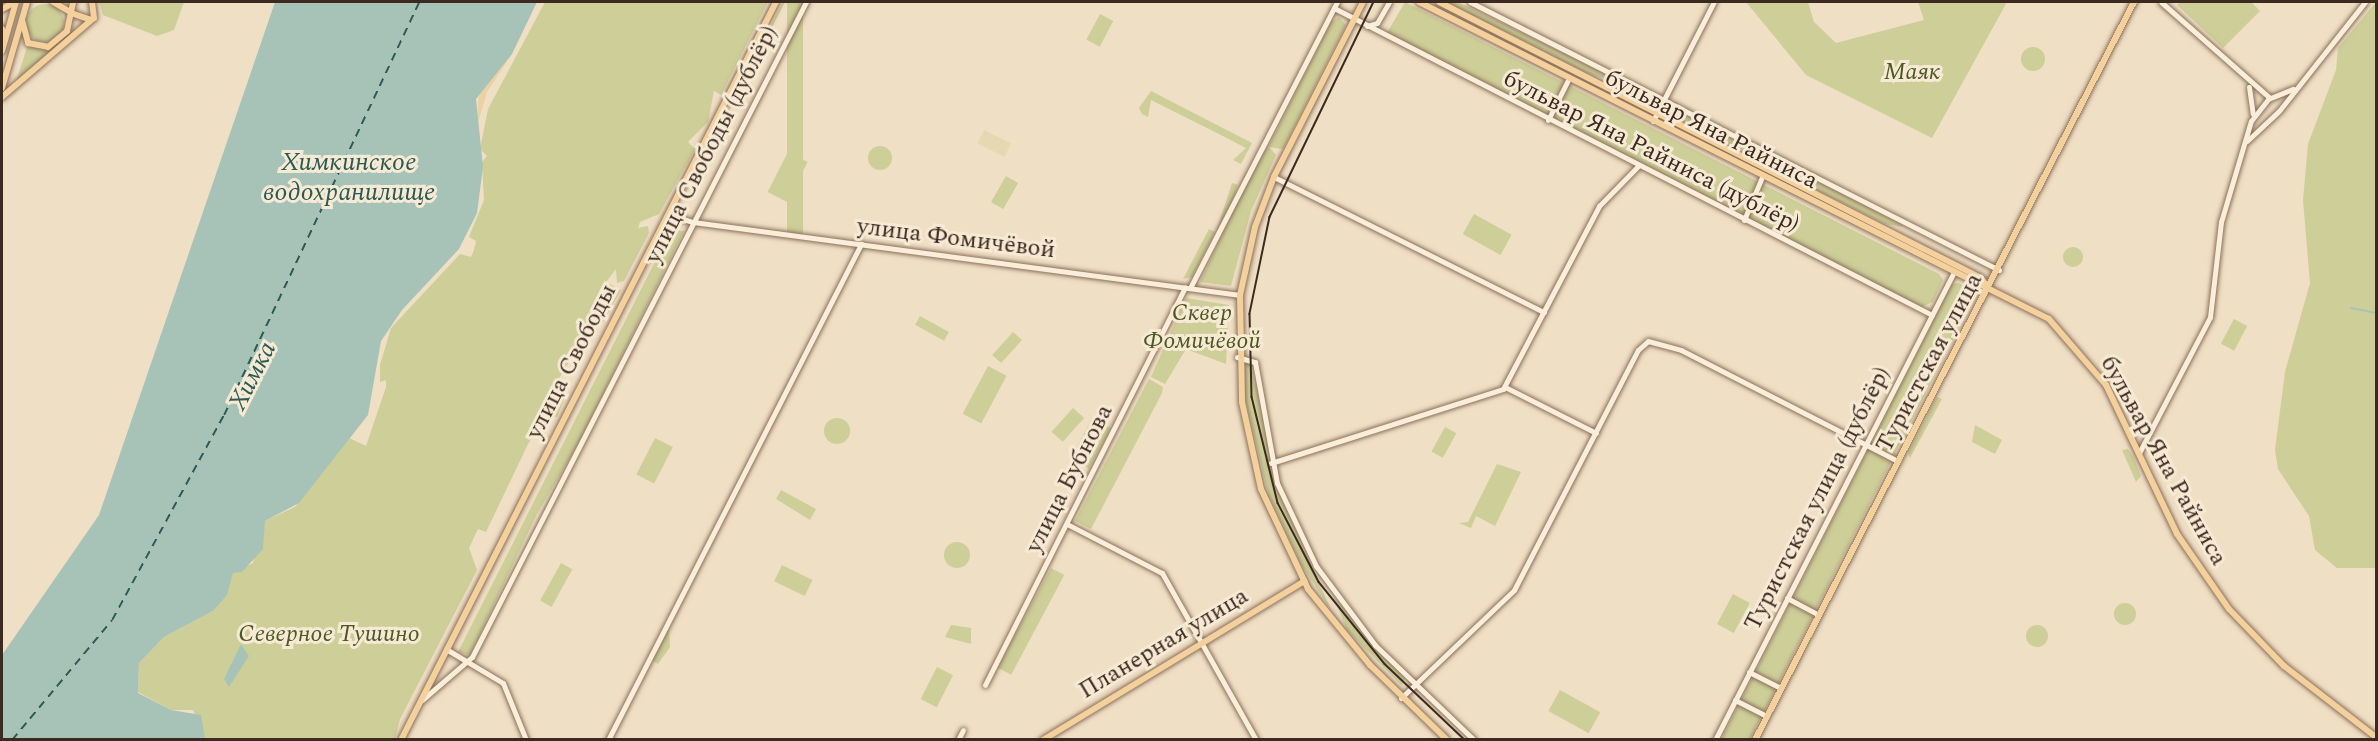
<!DOCTYPE html>
<meta charset="utf-8">
<style>
body{margin:0}
#map{position:relative;width:2378px;height:741px;overflow:hidden;background:#efdfc5;font-family:Spectral,serif}
div>[style]{position:absolute}
.farmland>*{inset:0;background:#e5d8b2;transform-origin:0 0}
.green>*{inset:0;background:#cdce98;transform-origin:0 0}
.round{border-radius:50%}
.sand>*{inset:0;background:#ecd1a1}
.water>*{inset:0;background:#a7c3b8}
.stream>*{height:1.5px;margin:-0.75px;padding:0 0.75px;transform-origin:0.75px;border-radius:0.75px;background:#a7c3b8}
.ferry>*{height:1.5px;margin-top:-0.75px;transform-origin:0;background:repeating-linear-gradient(90deg,#2d5b54 0 8px,transparent 0 14px)}
.roads{filter:drop-shadow(0 0 2px #8b705a) drop-shadow(0 0 2px #8b705a)}
.minor>*{height:5px;margin:-2.5px;padding:0 2.5px;transform-origin:2.5px;border-radius:2.5px;background:#faedd9}
.major>*{height:6px;margin:-3px;padding:0 3px;transform-origin:3px;border-radius:3px;background:#f3d09c}
.tram>*{height:1.5px;margin:-0.75px;padding:0 0.75px;transform-origin:0.75px;border-radius:0.75px;background:#3b2a1f}
span{translate:-50% -50%;white-space:nowrap;text-align:center;line-height:1.15;-webkit-text-stroke:6px #f7ead5;paint-order:stroke}
.park-label{font-size:24px;color:#4f5825;font-style:italic}
.street-label{font-size:24px;color:#3b2a1f}
.water-label{font-size:26px;color:#2d5b54;font-style:italic}
.frame{position:absolute;inset:0;border:3px solid #3b2a1f;pointer-events:none}
</style>
<div id="map">
<div class="farmland">
<div style="left:984px;top:130px;width:30px;height:15px;rotate:26deg"></div>
</div>
<div class="green">
<div style="clip-path:polygon(99px 2px,184px 2px,174px 30px,157px 36px,103px 15px)"></div>
<div style="clip-path:polygon(545px 2px,768px 2px,721px 95px,714px 91px,708px 122px,688px 142px,695px 149px,659px 214px,640px 222px,638px 228px,648px 226px,649px 233px,624px 281px,617px 283px,616px 269px,606px 282px,621px 290px,602px 324px,596px 316px,547px 399px,566px 395px,557px 417px,550px 417px,557px 398px,528px 444px,486px 532px,478px 529px,469px 548px,477px 570px,400px 719px,395px 739px,205px 739px,193px 710px,171px 710px,138px 692px,139px 663px,164px 637px,213px 611px,233px 573px,253px 563px,265px 521px,295px 507px,349px 438px,366px 446px,386px 387px,386px 380px,380px 382px,380px 365px,391px 328px,460px 254px,471px 257px,474px 250px,476px 241px,469px 237px,484px 200px,482px 162px,487px 156px,480px 149px,488px 109px)"></div>
<div style="clip-path:polygon(783px 2px,785px 2px,698px 171px,696px 170px)"></div>
<div style="left:787px;top:2px;width:16px;height:233px"></div>
<div style="clip-path:polygon(1405px 2px,1939px 274px,1943px 280px,1933px 302px,1921px 307px,1387px 33px)"></div>
<div style="clip-path:polygon(1447px 2px,1458px 2px,1614px 77px,1612px 81px,1587px 73px)"></div>
<div style="clip-path:polygon(1746px 2px,1808px 2px,1814px 22px,1836px 43px,1924px 20px,1918px 2px,2007px 2px,1932px 138px,1806px 75px)"></div>
<div style="clip-path:polygon(2180px 2px,2251px 2px,2260px 11px,2223px 48px,2177px 5px)"></div>
<div style="clip-path:polygon(2376px 2px,2376px 568px,2337px 568px,2315px 550px,2309px 516px,2278px 469px,2275px 450px,2285px 372px,2310px 283px,2303px 200px,2308px 144px,2336px 70px,2338px 48px)"></div>
<div class="round" style="left:26px;top:4px;width:38px;height:38px"></div>
<div style="left:1100px;top:14px;width:15px;height:29px;rotate:28deg"></div>
<div style="clip-path:polygon(1339px 17px,1346px 25px,1283px 149px,1269px 147px,1276px 155px,1251px 211px,1231px 286px,1200px 282px,1246px 183px,1243px 177px,1269px 146px,1331px 22px)"></div>
<div class="round" style="left:2021px;top:47px;width:24px;height:24px"></div>
<div style="clip-path:polygon(27px 47px,53px 49px,18px 79px,17px 79px)"></div>
<div style="clip-path:polygon(1151px 91px,1252px 143px,1241px 164px,1233px 160px,1246px 148px,1217px 133px,1151px 100px,1148px 117px,1142px 114px,1139px 108px)"></div>
<div style="clip-path:polygon(1667px 105px,1759px 152px,1761px 159px,1670px 115px)"></div>
<div class="round" style="left:868px;top:146px;width:24px;height:24px"></div>
<div style="left:788px;top:152px;width:22px;height:45px;rotate:27deg"></div>
<div style="left:1006px;top:176px;width:14px;height:30px;rotate:30deg"></div>
<div style="clip-path:polygon(1809px 177px,1903px 225px,1902px 227px,1885px 224px,1807px 185px)"></div>
<div style="left:1232px;top:183px;width:6px;height:49px;rotate:18deg"></div>
<div style="left:1474px;top:214px;width:43px;height:23px;rotate:29deg"></div>
<div style="clip-path:polygon(1209px 229px,1215px 232px,1192px 277px,1183px 279px)"></div>
<div style="clip-path:polygon(671px 230px,684px 231px,576px 448px,537px 514px,470px 655px,458px 652px)"></div>
<div class="round" style="left:2063px;top:247px;width:20px;height:20px"></div>
<div style="clip-path:polygon(1959px 283px,1973px 291px,1974px 298px,1750px 739px,1721px 740px,1952px 284px)"></div>
<div style="clip-path:polygon(1186px 298px,1229px 305px,1226px 364px,1186px 349px,1165px 384px,1151px 377px)"></div>
<div style="left:920px;top:316px;width:33px;height:10px;rotate:29deg"></div>
<div style="left:2234px;top:319px;width:15px;height:28px;rotate:28deg"></div>
<div style="left:1013px;top:332px;width:12px;height:31px;rotate:42deg"></div>
<div style="clip-path:polygon(1251px 363px,1277px 486px,1331px 610px,1301px 564px,1268px 493px,1244px 393px,1244px 364px)"></div>
<div style="left:988px;top:366px;width:21px;height:54px;rotate:28deg"></div>
<div style="clip-path:polygon(1149px 379px,1163px 387px,1162px 393px,1091px 529px,1075px 521px)"></div>
<div style="clip-path:polygon(1937px 397px,1942px 399px,1910px 458px,1908px 454px)"></div>
<div style="left:1073px;top:408px;width:15px;height:32px;rotate:42deg"></div>
<div style="clip-path:polygon(1092px 418px,1104px 424px,1093px 446px,1107px 426px,1111px 428px,1089px 469px,1072px 457px)"></div>
<div class="round" style="left:824px;top:418px;width:26px;height:26px"></div>
<div style="clip-path:polygon(1975px 425px,2002px 440px,1995px 454px,1972px 442px)"></div>
<div style="left:1445px;top:427px;width:13px;height:28px;rotate:29deg"></div>
<div style="left:655px;top:438px;width:20px;height:41px;rotate:27deg"></div>
<div style="clip-path:polygon(2122px 450px,2128px 449px,2133px 456px,2141px 476px,2136px 482px)"></div>
<div style="clip-path:polygon(1497px 464px,1521px 472px,1495px 526px,1476px 516px,1471px 528px,1459px 523px,1468px 522px)"></div>
<div style="clip-path:polygon(781px 490px,816px 509px,810px 520px,776px 499px)"></div>
<div class="round" style="left:944px;top:542px;width:26px;height:26px"></div>
<div style="left:561px;top:563px;width:13px;height:43px;rotate:29deg"></div>
<div style="left:782px;top:565px;width:34px;height:18px;rotate:26deg"></div>
<div style="left:1051px;top:568px;width:15px;height:113px;rotate:28deg"></div>
<div style="left:1733px;top:594px;width:19px;height:34px;rotate:28deg"></div>
<div style="clip-path:polygon(1333px 596px,1405px 678px,1402px 686px,1347px 630px)"></div>
<div class="round" style="left:2114px;top:603px;width:22px;height:22px"></div>
<div class="round" style="left:2026px;top:625px;width:22px;height:22px"></div>
<div style="clip-path:polygon(951px 625px,971px 628px,971px 644px,945px 637px)"></div>
<div style="clip-path:polygon(669px 629px,670px 647px,658px 664px,652px 660px)"></div>
<div style="left:937px;top:667px;width:18px;height:36px;rotate:27deg"></div>
<div style="left:1560px;top:690px;width:46px;height:24px;rotate:29deg"></div>
</div>
<div class="sand">
<div style="clip-path:polygon(512px 54px,487px 92px,477px 126px,479px 89px)"></div>
</div>
<div class="water">
<div style="clip-path:polygon(275px 2px,537px 2px,512px 54px,476px 99px,483px 167px,477px 213px,459px 249px,402px 310px,381px 341px,368px 415px,299px 503px,265px 521px,263px 549px,242px 572px,233px 573px,227px 595px,213px 611px,164px 637px,139px 663px,138px 693px,171px 710px,201px 715px,205px 739px,2px 739px,2px 655px,99px 515px)"></div>
<div style="clip-path:polygon(241px 644px,249px 656px,229px 687px,224px 679px)"></div>
</div>
<div class="stream">
<div style="left:2351px;top:308px;width:25px;rotate:11deg"></div>
</div>
<div class="ferry">
<div style="left:12px;top:740px;width:156px;rotate:-50.2deg"></div>
<div style="left:112px;top:620px;width:234px;rotate:-61.4deg"></div>
<div style="left:224px;top:415px;width:457px;rotate:-64.7deg"></div>
</div>
<div class="roads">
<div class="minor">
<div style="left:1470px;top:2px;width:593px;rotate:26.87deg"></div>
<div style="left:2161px;top:2px;width:145px;rotate:41.4deg"></div>
<div style="left:1334px;top:8px;width:672px;rotate:27.17deg"></div>
<div style="left:1367px;top:26px;width:10px;rotate:-17deg"></div>
<div style="left:1377px;top:23px;width:24px;rotate:-60deg"></div>
<div style="left:2249px;top:87px;width:27px;rotate:82deg"></div>
<div style="left:1548px;top:120px;width:47px;rotate:-63.4deg"></div>
<div style="left:1653px;top:121px;width:134px;rotate:-62.9deg"></div>
<div style="left:2247px;top:141px;width:44px;rotate:-43.2deg"></div>
<div style="left:2279px;top:111px;width:139px;rotate:-51.7deg"></div>
<div style="left:1274px;top:177px;width:302px;rotate:26.6deg"></div>
<div style="left:668px;top:214px;width:26px;rotate:18deg"></div>
<div style="left:693px;top:222px;width:552px;rotate:7.6deg"></div>
<div style="left:1744px;top:220px;width:47px;rotate:-67.3deg"></div>
<div style="left:1190px;top:288px;width:322px;rotate:-62.8deg"></div>
<div style="left:1237px;top:357px;width:19px;rotate:16deg"></div>
<div style="left:1255px;top:362px;width:123px;rotate:79.7deg"></div>
<div style="left:1277px;top:483px;width:92px;rotate:64.8deg"></div>
<div style="left:1316px;top:566px;width:99px;rotate:53.2deg"></div>
<div style="left:1375px;top:645px;width:137px;rotate:43.8deg"></div>
<div style="left:1505px;top:387px;width:102px;rotate:26.8deg"></div>
<div style="left:2139px;top:453px;width:153px;rotate:-62.4deg"></div>
<div style="left:2210px;top:317px;width:96px;rotate:-83.4deg"></div>
<div style="left:2221px;top:222px;width:105px;rotate:-73.5deg"></div>
<div style="left:2251px;top:121px;width:28px;rotate:-52deg"></div>
<div style="left:2268px;top:99px;width:27px;rotate:-22deg"></div>
<div style="left:1271px;top:463px;width:244px;rotate:-17.7deg"></div>
<div style="left:1503px;top:389px;width:207px;rotate:-62.3deg"></div>
<div style="left:1599px;top:206px;width:56px;rotate:-45.7deg"></div>
<div style="left:1067px;top:524px;width:107px;rotate:27.3deg"></div>
<div style="left:1162px;top:573px;width:192px;rotate:60.6deg"></div>
<div style="left:1787px;top:598px;width:36px;rotate:28deg"></div>
<div style="left:446px;top:649px;width:66px;rotate:30.8deg"></div>
<div style="left:503px;top:683px;width:61px;rotate:68deg"></div>
<div style="left:1749px;top:672px;width:36px;rotate:27deg"></div>
<div style="left:985px;top:685px;width:445px;rotate:-63.3deg"></div>
<div style="left:1401px;top:698px;width:156px;rotate:-43.7deg"></div>
<div style="left:1514px;top:590px;width:270px;rotate:-62.7deg"></div>
<div style="left:1638px;top:350px;width:13px;rotate:-42deg"></div>
<div style="left:1648px;top:341px;width:34px;rotate:15deg"></div>
<div style="left:1681px;top:350px;width:244px;rotate:27.1deg"></div>
<div style="left:422px;top:700px;width:66px;rotate:-40.7deg"></div>
<div style="left:472px;top:657px;width:735px;rotate:-62.98deg"></div>
<div style="left:1735px;top:700px;width:36px;rotate:27deg"></div>
<div style="left:608px;top:740px;width:557px;rotate:-62.97deg"></div>
<div style="left:958px;top:740px;width:11px;rotate:-63deg"></div>
<div style="left:1715px;top:740px;width:523px;rotate:-62.95deg"></div>
</div>
<div class="major">
<div style="left:53px;top:2px;width:20px;rotate:30deg"></div>
<div style="left:1363px;top:2px;width:196px;rotate:117deg"></div>
<div style="left:1274px;top:177px;width:53px;rotate:110.8deg"></div>
<div style="left:1255px;top:227px;width:70px;rotate:102.4deg"></div>
<div style="left:1240px;top:295px;width:107px;rotate:88.9deg"></div>
<div style="left:1242px;top:402px;width:89px;rotate:77.7deg"></div>
<div style="left:1261px;top:489px;width:110px;rotate:64.8deg"></div>
<div style="left:1308px;top:589px;width:98px;rotate:50.8deg"></div>
<div style="left:1370px;top:665px;width:107px;rotate:44.2deg"></div>
<div style="left:1419px;top:2px;width:705px;rotate:26.71deg"></div>
<div style="left:2049px;top:319px;width:87px;rotate:49.2deg"></div>
<div style="left:2106px;top:385px;width:165px;rotate:64.5deg"></div>
<div style="left:2177px;top:534px;width:91px;rotate:55.3deg"></div>
<div style="left:2229px;top:609px;width:79px;rotate:46deg"></div>
<div style="left:2284px;top:666px;width:116px;rotate:37.7deg"></div>
<div style="left:1439px;top:2px;width:608px;rotate:26.99deg"></div>
<div style="left:1981px;top:278px;width:12px;rotate:55deg"></div>
<div style="left:2px;top:9px;width:15px;rotate:-28deg"></div>
<div style="left:71px;top:13px;width:21px;rotate:19deg"></div>
<div style="left:22px;top:20px;width:24px;rotate:75deg"></div>
<div style="left:28px;top:43px;width:20px;rotate:11deg"></div>
<div style="left:48px;top:47px;width:25px;rotate:-40deg"></div>
<div style="left:67px;top:31px;width:30px;rotate:-78deg"></div>
<div style="left:2px;top:29px;width:14px;rotate:90deg"></div>
<div style="left:2px;top:51px;width:51px;rotate:-74.1deg"></div>
<div style="left:2px;top:88px;width:90px;rotate:-73.8deg"></div>
<div style="left:2px;top:97px;width:121px;rotate:-40.7deg"></div>
<div style="left:94px;top:18px;width:16px;rotate:-97deg"></div>
<div style="left:401px;top:740px;width:828px;rotate:-63.06deg"></div>
<div style="left:1043px;top:740px;width:306px;rotate:-31.3deg"></div>
<div style="left:1755px;top:740px;width:830px;rotate:-62.82deg"></div>
</div>
</div>
<div class="tram">
<div style="left:1374px;top:2px;width:239px;rotate:115.8deg"></div>
<div style="left:1270px;top:217px;width:99px;rotate:101.7deg"></div>
<div style="left:1250px;top:314px;width:83px;rotate:88.6deg"></div>
<div style="left:1252px;top:397px;width:109px;rotate:76.2deg"></div>
<div style="left:1278px;top:503px;width:89px;rotate:62.6deg"></div>
<div style="left:1319px;top:582px;width:105px;rotate:51.2deg"></div>
<div style="left:1385px;top:664px;width:110px;rotate:43.5deg"></div>
</div>
<div class="park-label">
<span style="left:1912px;top:73px">Маяк</span>
<span style="left:1202px;top:328px">Сквер<br>Фомичёвой</span>
<span style="left:329px;top:635px">Северное Тушино</span>
</div>
<div class="street-label">
<span style="left:1711px;top:130px;rotate:27deg">бульвар Яна Райниса</span>
<span style="left:712px;top:145px;rotate:-63deg">улица Свободы (дублёр)</span>
<span style="left:1651px;top:152px;rotate:27deg">бульвар Яна Райниса (дублёр)</span>
<span style="left:956px;top:239px;rotate:7deg">улица Фомичёвой</span>
<span style="left:572px;top:362px;rotate:-63deg">улица Свободы</span>
<span style="left:1930px;top:363px;rotate:-62deg">Туристская улица</span>
<span style="left:2163px;top:461px;rotate:61deg">бульвар Яна Райниса</span>
<span style="left:1070px;top:479px;rotate:-63deg">улица Бубнова</span>
<span style="left:1818px;top:499px;rotate:-63deg">Туристская улица (дублёр)</span>
<span style="left:1164px;top:644px;rotate:-31deg">Планерная улица</span>
</div>
<div class="water-label">
<span style="left:349px;top:178px">Химкинское<br>водохранилище</span>
<span style="left:253px;top:376px;rotate:-63deg">Химка</span>
</div>
<div class="frame"></div>
</div>
